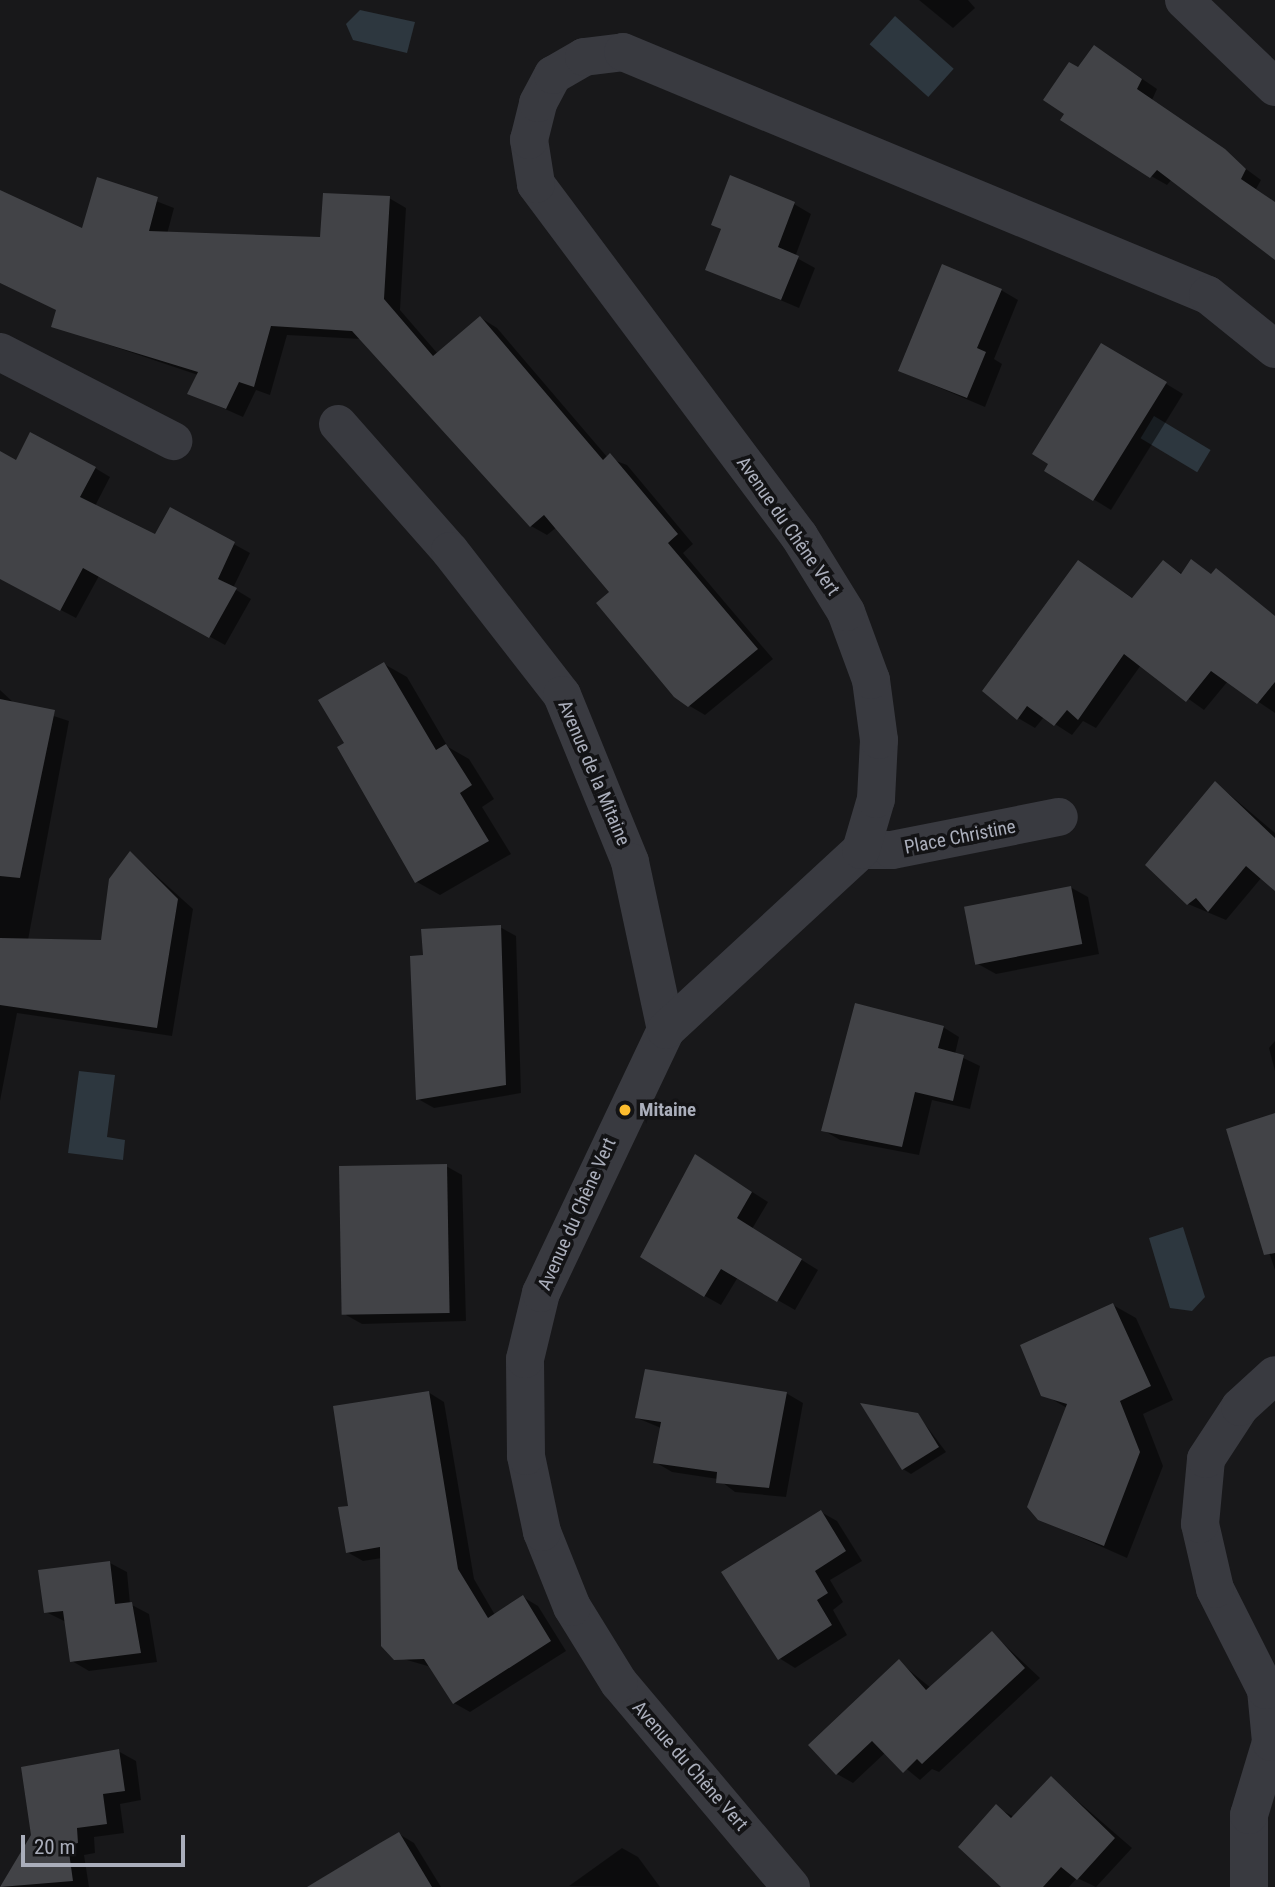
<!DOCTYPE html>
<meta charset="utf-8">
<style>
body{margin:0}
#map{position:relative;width:1275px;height:1887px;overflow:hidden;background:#18181a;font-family:"Roboto Condensed",sans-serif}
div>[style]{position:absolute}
.water>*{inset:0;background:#2d373f;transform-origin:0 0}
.shadow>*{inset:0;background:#0007}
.building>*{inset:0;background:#424347;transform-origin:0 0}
.minor>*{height:38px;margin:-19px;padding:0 19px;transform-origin:19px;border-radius:19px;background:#393a40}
.dots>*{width:19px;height:19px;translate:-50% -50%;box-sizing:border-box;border:4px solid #131315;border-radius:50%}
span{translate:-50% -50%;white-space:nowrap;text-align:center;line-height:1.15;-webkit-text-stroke:7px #131315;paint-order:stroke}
.street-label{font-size:19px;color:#aaaebb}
.poi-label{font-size:19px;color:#aaaebb;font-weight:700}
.left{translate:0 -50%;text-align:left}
.scale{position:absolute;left:21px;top:1835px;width:164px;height:32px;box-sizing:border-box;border:4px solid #aaaebb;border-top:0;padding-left:9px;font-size:21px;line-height:24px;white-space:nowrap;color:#aaaebb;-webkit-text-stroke:5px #131315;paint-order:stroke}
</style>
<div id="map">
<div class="water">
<div style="clip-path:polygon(360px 10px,415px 22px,407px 53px,353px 40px,346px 24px)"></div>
<div style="left:895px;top:16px;width:79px;height:38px;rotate:42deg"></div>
<div style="left:1154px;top:416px;width:66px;height:26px;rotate:31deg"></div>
<div style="clip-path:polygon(79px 1071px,115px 1075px,107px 1137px,125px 1140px,123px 1160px,68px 1153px)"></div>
<div style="clip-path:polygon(1183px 1227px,1205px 1297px,1192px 1311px,1170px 1308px,1149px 1238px)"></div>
</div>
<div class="shadow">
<div style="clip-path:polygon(919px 0,968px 0,975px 8px,953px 28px)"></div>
<div style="clip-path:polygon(1110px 57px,1157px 89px,1152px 100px,1261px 180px,1256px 189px,1275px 203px,1275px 257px,1172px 179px,1167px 185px,1151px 176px,1079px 70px)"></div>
<div style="clip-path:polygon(99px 179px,174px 208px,167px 234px,322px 239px,389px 198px,406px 208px,400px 310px,438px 354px,481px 318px,497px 328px,608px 458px,627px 465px,693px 544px,683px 553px,773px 659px,705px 715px,688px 705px,611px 593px,557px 527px,547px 535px,531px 526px,361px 339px,287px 335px,270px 395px,256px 390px,243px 417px,189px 393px,198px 375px,53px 326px,58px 310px,0 283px,0 192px,83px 231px)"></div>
<div style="clip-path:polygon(794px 204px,811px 214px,795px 257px,815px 268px,799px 308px,707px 269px,722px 230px,713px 224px)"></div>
<div style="clip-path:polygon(1001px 290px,1018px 300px,994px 359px,1002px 364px,985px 407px,900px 371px)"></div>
<div style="clip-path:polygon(1102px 345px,1183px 394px,1111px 510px,1046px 470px)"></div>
<div style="clip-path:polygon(0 453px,17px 462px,95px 468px,110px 477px,95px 506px,156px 537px,170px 509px,250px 553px,233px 588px,251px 599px,225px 645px,99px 576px,76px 618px,0 578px)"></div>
<div style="clip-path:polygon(1192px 561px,1275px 627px,1275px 713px,1228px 681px,1204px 710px,1141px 665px,1096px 728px,1083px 721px,1072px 735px,1044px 717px,1035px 728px,1018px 718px,1079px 562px,1134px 599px,1163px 562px,1183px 574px)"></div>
<div style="clip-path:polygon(384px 664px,407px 677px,448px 747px,469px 759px,494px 799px,482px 807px,511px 854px,440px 895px,417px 882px,346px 743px)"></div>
<div style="clip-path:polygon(0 690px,14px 703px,69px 721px,28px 940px,103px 942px,131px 853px,193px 909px,172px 1036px,17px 1013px,0 1101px)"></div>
<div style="clip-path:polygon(1216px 783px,1275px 833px,1275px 888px,1262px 877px,1226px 920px,1188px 904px)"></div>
<div style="clip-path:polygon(1070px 887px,1088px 897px,1099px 954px,996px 974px,978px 964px)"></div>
<div style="clip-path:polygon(500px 927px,516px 936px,521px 1093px,434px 1108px,418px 1099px,424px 956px)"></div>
<div style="clip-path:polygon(943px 1027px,959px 1037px,955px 1054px,980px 1066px,970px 1109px,932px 1100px,919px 1155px,840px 1140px,823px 1130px)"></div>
<div style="clip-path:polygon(1275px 1041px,1275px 1071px,1269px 1048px)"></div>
<div style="clip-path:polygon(1275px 1115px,1275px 1270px,1228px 1130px)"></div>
<div style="clip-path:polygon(446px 1166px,462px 1175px,466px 1321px,362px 1324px,346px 1315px)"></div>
<div style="clip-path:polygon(712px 1166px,768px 1202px,752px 1229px,818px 1270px,795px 1310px,738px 1277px,721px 1305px,705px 1296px)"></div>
<div style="clip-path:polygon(1113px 1305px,1136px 1318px,1173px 1400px,1143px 1414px,1163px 1466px,1127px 1558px,1039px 1519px,1067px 1408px,1043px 1394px)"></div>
<div style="clip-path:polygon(428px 1392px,444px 1402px,474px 1579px,495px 1615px,523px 1597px,538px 1606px,566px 1651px,470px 1712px,454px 1703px,431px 1667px,400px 1658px,382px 1558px,363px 1561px,347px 1552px,350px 1507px)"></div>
<div style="clip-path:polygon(786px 1393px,803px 1403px,786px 1497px,735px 1492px,718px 1479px,672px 1472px,655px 1462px,661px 1428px,637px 1418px)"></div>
<div style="clip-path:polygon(918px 1415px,946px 1452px,911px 1474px,903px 1469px)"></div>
<div style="clip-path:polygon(821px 1512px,837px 1521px,862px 1561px,830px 1580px,843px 1602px,833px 1610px,847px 1635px,795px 1668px,779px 1658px)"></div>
<div style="clip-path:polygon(110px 1563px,127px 1572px,130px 1604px,149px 1614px,157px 1662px,89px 1671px,72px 1661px,66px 1622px,46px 1612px)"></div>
<div style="clip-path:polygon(992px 1633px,1040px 1678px,939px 1772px,932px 1769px,920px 1780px,886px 1752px,853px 1783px,837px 1774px,899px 1662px,931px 1688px)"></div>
<div style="clip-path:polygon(118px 1751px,136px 1761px,141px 1800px,120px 1804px,124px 1833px,94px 1837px,95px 1853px,84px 1855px,89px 1887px,0 1887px,33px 1835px)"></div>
<div style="clip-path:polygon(1051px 1778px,1132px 1848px,1096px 1887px,1077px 1878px,1069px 1887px,1004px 1887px,996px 1807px,1014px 1817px)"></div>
<div style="clip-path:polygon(399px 1834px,414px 1843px,441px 1887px,371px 1887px)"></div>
<div style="clip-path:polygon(622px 1848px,638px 1857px,660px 1887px,569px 1886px)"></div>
</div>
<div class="building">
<div style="clip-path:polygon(1094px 45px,1142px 79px,1137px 89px,1225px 149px,1246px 169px,1241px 179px,1275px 202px,1275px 260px,1157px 170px,1150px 178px,1060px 120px,1064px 114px,1043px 100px,1069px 62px,1078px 67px)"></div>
<div style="clip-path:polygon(730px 175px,795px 202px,778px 247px,799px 256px,781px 300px,705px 270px,721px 229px,711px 225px)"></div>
<div style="clip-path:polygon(97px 177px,158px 197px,149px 231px,320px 237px,323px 193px,390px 196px,384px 299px,433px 356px,480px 316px,603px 460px,610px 453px,678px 534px,668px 543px,758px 649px,688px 707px,674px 697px,596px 603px,609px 592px,544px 515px,530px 527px,352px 331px,271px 326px,254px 387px,239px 382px,226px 409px,187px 394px,198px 372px,51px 327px,56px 310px,0 283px,0 190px,82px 228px)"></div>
<div style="clip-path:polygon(942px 264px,1002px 289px,977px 348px,986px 352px,967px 398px,898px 371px)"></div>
<div style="clip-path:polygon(1101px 343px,1167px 382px,1093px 501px,1044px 471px,1048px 464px,1032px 454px)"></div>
<div style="clip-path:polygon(30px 432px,96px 467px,80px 497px,155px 534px,170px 507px,235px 542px,218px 579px,237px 588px,209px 638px,83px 568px,60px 611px,0 579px,0 451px,16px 460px)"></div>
<div style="clip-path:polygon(1191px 559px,1211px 574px,1216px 568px,1275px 616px,1275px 682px,1257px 704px,1211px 671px,1186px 702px,1124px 654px,1078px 720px,1067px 710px,1054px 726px,1027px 706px,1017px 720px,982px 691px,1078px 560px,1132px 598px,1163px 560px,1181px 574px)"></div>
<div style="clip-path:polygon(384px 662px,436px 750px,446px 744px,472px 785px,460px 793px,489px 841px,415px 883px,337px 747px,344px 743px,318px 700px)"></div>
<div style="clip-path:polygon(0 699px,55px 710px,20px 878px,0 876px)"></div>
<div style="clip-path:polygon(1215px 781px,1275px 838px,1275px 891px,1246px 866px,1208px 912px,1196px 898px,1187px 905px,1145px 865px)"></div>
<div style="clip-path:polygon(130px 851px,178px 899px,157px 1028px,0 1005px,0 938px,101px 940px,109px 879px)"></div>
<div style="left:1071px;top:886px;width:59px;height:109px;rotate:79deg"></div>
<div style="clip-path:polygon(501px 925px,506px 1085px,416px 1100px,410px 956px,423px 955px,421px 929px)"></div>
<div style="clip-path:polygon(855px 1003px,944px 1026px,938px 1048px,964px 1055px,953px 1101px,915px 1092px,902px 1147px,821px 1131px)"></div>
<div style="clip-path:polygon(1275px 1113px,1275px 1253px,1264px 1255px,1226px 1129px)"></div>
<div style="clip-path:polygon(695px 1154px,752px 1192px,737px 1218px,802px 1259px,777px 1302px,721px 1269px,704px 1297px,640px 1257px)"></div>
<div style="left:447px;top:1164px;width:149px;height:108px;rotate:89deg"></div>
<div style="clip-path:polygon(1113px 1303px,1151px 1386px,1120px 1401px,1140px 1452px,1104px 1546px,1038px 1520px,1027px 1507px,1067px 1404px,1041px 1396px,1020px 1345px)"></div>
<div style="clip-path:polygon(645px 1369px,787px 1392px,769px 1488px,716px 1483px,717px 1472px,653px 1463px,661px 1422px,635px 1418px)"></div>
<div style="clip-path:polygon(429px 1391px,458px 1569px,488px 1618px,523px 1595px,551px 1641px,453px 1704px,424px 1659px,394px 1660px,381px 1646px,380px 1547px,346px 1553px,338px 1507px,348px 1506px,333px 1406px)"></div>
<div style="clip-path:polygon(860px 1403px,918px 1413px,939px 1447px,902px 1470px)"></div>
<div style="clip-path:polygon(821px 1510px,846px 1551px,815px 1571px,828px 1593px,817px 1600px,832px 1625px,778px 1660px,721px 1572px)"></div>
<div style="clip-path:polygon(110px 1561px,115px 1604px,132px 1602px,141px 1653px,70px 1662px,63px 1611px,44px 1613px,38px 1570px)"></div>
<div style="clip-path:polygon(992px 1631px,1025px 1668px,922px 1764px,917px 1759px,903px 1773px,872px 1741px,836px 1775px,808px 1745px,899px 1659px,926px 1690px)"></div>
<div style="clip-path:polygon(119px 1749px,125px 1791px,103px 1794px,107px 1824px,77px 1828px,78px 1843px,68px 1845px,73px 1881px,0 1887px,31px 1835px,21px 1767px)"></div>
<div style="clip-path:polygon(1051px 1776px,1115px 1838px,1077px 1880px,1061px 1867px,1043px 1887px,1001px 1887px,958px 1847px,996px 1804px,1011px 1818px)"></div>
<div style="clip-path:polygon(399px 1832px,432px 1887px,307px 1887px,380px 1843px)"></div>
</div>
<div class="minor">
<div style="left:1184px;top:0;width:126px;rotate:43.7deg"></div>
<div style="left:0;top:352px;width:195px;rotate:27.2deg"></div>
<div style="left:338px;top:424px;width:169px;rotate:48.6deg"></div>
<div style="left:450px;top:551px;width:182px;rotate:52.1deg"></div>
<div style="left:562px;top:695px;width:180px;rotate:67.8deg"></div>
<div style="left:630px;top:862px;width:172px;rotate:77.9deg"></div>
<div style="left:861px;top:850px;width:31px"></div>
<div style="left:892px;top:850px;width:170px;rotate:-11.2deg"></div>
<div style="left:791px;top:1887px;width:267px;rotate:-130.1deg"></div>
<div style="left:619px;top:1683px;width:89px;rotate:-121.7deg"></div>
<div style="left:572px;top:1607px;width:81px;rotate:-111.8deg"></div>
<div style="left:542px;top:1532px;width:78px;rotate:-101.9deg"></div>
<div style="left:526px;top:1456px;width:97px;rotate:-90.6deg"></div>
<div style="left:525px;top:1359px;width:68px;rotate:-76.4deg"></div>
<div style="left:541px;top:1293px;width:291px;rotate:-64.6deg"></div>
<div style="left:666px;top:1030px;width:265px;rotate:-42.7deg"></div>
<div style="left:861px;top:850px;width:53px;rotate:-73.6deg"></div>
<div style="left:876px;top:799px;width:59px;rotate:-87.1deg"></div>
<div style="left:879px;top:740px;width:61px;rotate:-97.6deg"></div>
<div style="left:871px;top:680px;width:72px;rotate:-110.2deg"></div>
<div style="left:846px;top:612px;width:89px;rotate:-121.7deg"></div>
<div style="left:799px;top:536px;width:439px;rotate:-126.8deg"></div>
<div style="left:536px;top:184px;width:45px;rotate:-99deg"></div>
<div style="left:529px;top:140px;width:38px;rotate:-76deg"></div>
<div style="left:538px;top:103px;width:32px;rotate:-62deg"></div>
<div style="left:553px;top:75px;width:36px;rotate:-30deg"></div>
<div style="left:584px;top:57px;width:39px;rotate:-7deg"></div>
<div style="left:623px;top:52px;width:633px;rotate:22.56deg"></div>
<div style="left:1208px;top:295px;width:86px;rotate:38.9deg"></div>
<div style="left:1249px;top:1887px;width:72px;rotate:-90deg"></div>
<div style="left:1249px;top:1815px;width:76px;rotate:-73.2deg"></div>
<div style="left:1271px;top:1742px;width:52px;rotate:-95.5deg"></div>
<div style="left:1266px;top:1690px;width:113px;rotate:-116.8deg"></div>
<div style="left:1215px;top:1589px;width:67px;rotate:-103deg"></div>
<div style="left:1200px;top:1524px;width:65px;rotate:-84.7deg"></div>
<div style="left:1206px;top:1459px;width:62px;rotate:-56.8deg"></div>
<div style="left:1240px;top:1407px;width:47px;rotate:-42.4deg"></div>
</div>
<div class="dots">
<div style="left:625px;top:1110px;background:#fcbc2e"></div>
</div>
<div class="street-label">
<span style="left:788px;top:526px;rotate:55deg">Avenue du Chêne Vert</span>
<span style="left:594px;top:773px;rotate:67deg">Avenue de la Mitaine</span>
<span style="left:960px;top:837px;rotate:-11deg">Place Christine</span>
<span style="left:577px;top:1214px;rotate:-66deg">Avenue du Chêne Vert</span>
<span style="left:690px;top:1766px;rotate:49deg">Avenue du Chêne Vert</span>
</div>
<div class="poi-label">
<span class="left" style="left:639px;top:1110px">Mitaine</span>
</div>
<div class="scale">20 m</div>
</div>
